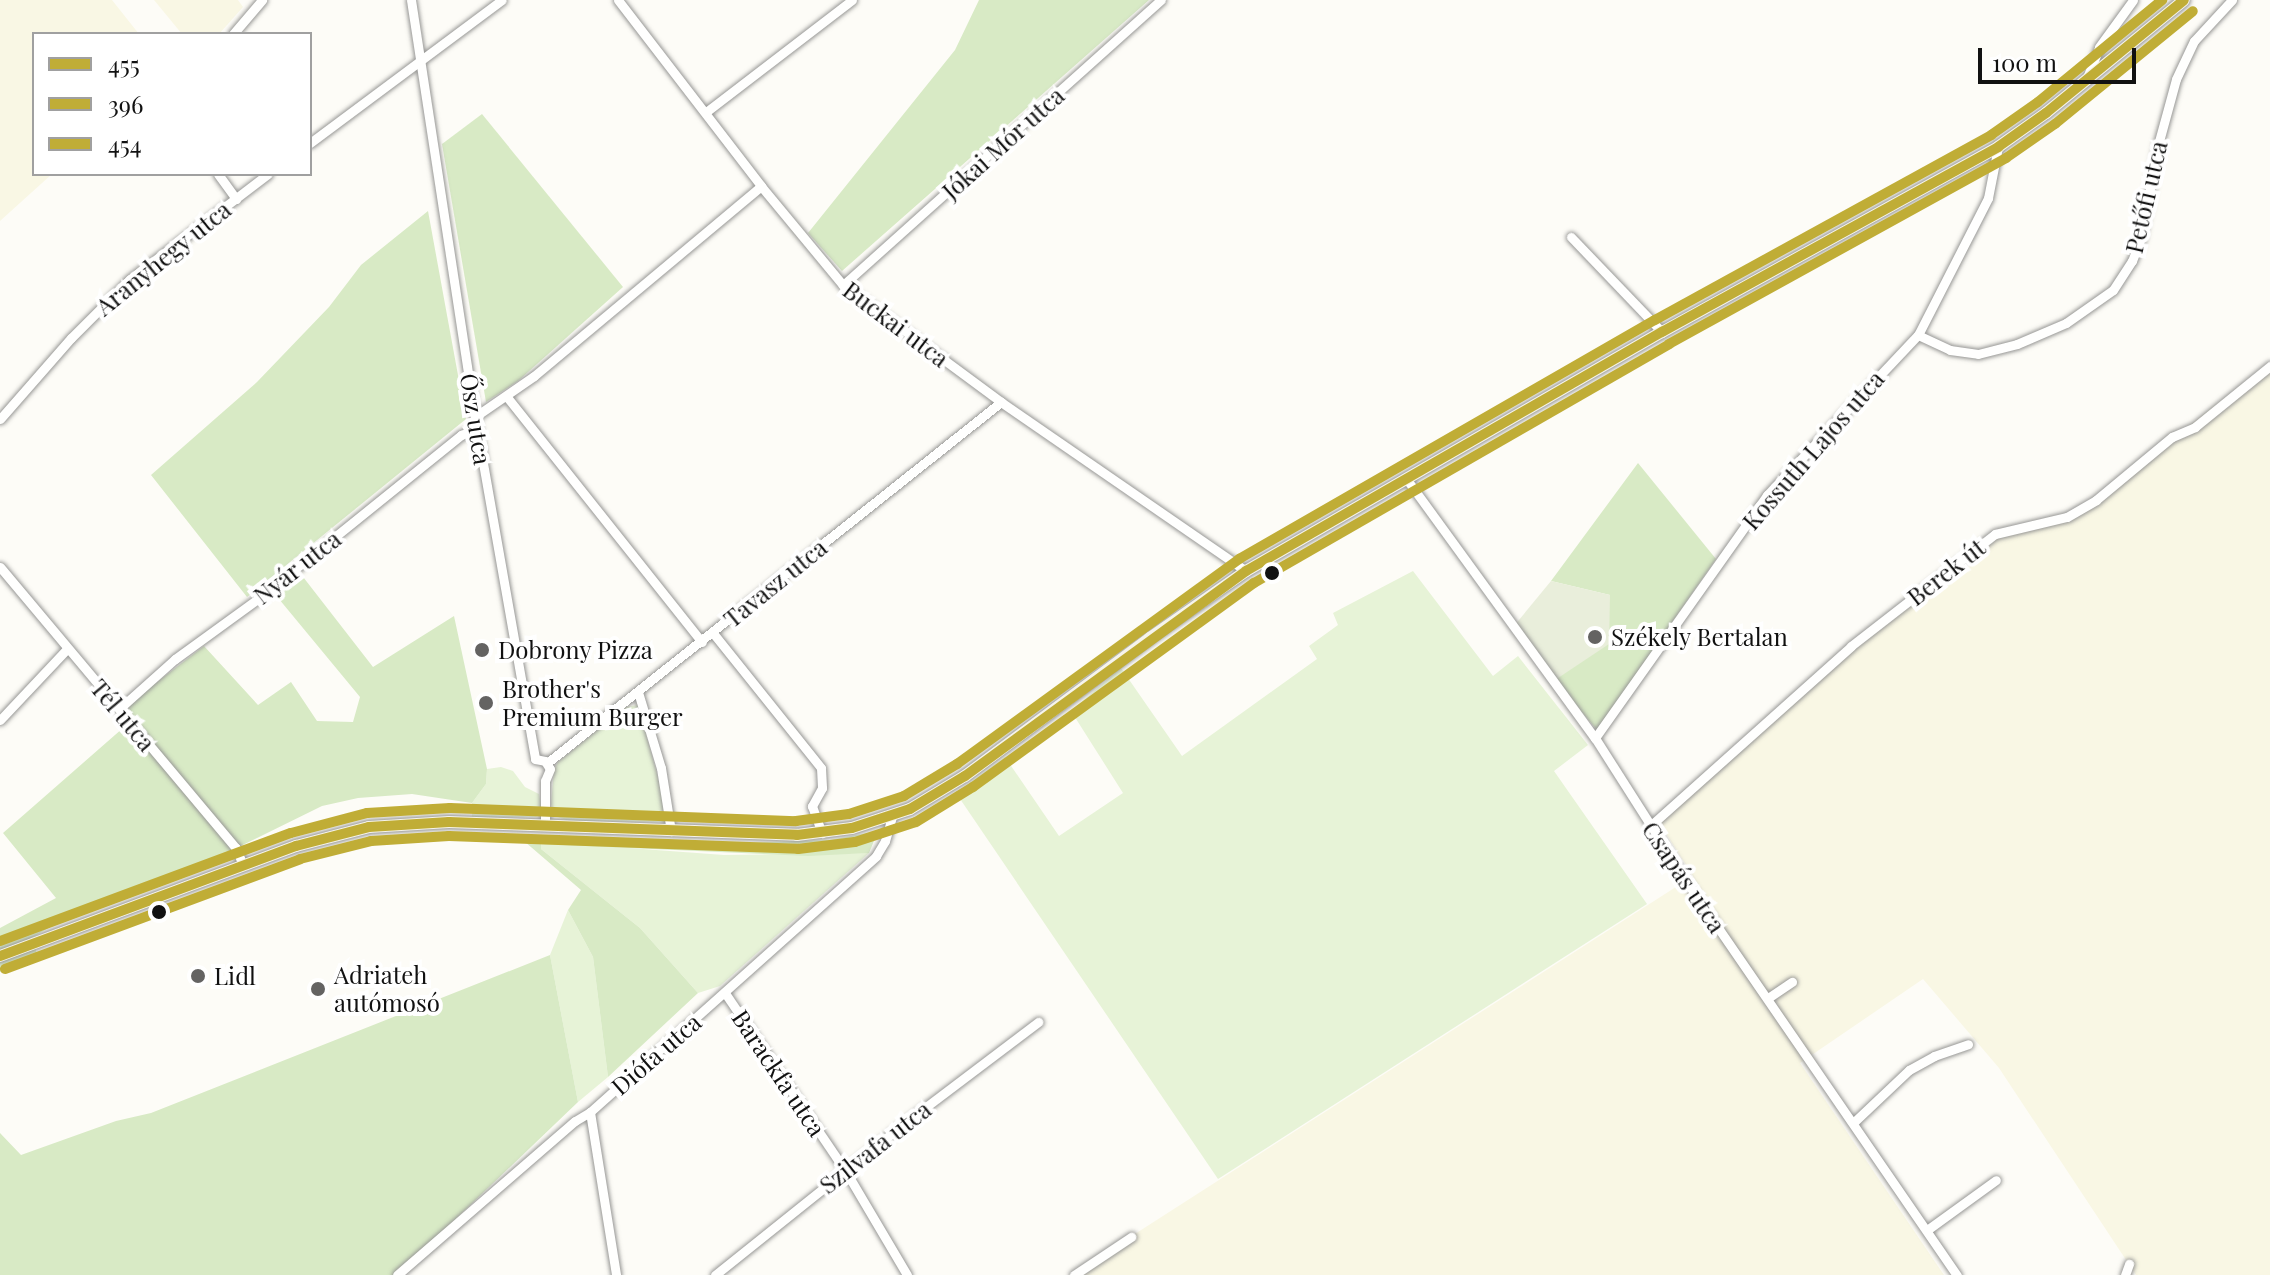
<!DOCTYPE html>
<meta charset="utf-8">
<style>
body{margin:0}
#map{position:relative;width:2270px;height:1275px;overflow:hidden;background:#fdfcf7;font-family:"Playfair Display",serif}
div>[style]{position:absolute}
.farmland>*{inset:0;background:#f9f7e4}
.green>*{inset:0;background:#e7f3d7}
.forest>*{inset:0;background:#d8eac5}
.cemetery>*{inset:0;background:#e9eedb}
.roads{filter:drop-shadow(0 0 2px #979795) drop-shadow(0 0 2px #979795)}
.street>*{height:9px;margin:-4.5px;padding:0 4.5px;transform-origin:4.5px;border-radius:4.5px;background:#fffffe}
.secondary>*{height:12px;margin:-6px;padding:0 6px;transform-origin:6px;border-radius:6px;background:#f6f4eb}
.bus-1>*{height:10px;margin:-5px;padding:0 5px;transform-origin:5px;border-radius:5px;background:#c0ad36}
.bus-2>*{height:10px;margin:-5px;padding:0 5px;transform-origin:5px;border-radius:5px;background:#c0ad36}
.bus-3>*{height:10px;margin:-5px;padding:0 5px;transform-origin:5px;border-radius:5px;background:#c0ad36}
.dots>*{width:22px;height:22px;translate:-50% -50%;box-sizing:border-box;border:4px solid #fff;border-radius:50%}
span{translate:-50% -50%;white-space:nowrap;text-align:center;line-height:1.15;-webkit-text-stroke:8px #fff;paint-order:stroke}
.street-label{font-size:24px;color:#111}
.poi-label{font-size:24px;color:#111}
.left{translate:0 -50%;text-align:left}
.legend{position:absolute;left:32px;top:32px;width:280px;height:144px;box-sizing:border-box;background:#fff;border:2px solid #a0a0a0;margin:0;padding:10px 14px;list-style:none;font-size:24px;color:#111}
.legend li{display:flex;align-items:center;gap:16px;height:40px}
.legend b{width:40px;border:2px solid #a0a0a0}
.scale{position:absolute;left:1978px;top:48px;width:158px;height:36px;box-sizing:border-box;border:4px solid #111;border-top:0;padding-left:10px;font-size:24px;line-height:28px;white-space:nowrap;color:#111;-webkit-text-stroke:6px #fff;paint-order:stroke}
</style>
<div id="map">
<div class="farmland">
<div style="clip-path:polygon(0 0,112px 0,139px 34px,34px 34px,34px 174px,52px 174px,0 221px)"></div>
<div style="clip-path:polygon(154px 0,238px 0,243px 7px,219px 34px,182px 34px)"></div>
<div style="clip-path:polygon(2270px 362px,2270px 1275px,2136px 1275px,1999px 1068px,1923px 979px,1800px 1063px,1944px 1275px,1071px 1275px,1693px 876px,1656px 818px,1857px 638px,1950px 563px,2002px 530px,2072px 517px)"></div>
</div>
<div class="green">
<div style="clip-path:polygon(1413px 571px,1493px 676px,1518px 656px,1588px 745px,1554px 771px,1647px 904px,1218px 1179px,956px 793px,1005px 757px,1059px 836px,1123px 793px,1071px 711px,1121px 668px,1182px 756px,1317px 659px,1309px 646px,1338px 625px,1333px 613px)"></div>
<div style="clip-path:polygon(638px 705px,665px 803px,666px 822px,569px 821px,555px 816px,551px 804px,554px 770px,558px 762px,626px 707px)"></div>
<div style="clip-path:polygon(501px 767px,513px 771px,525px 787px,539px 794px,542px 810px,536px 817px,472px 817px,472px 803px,486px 784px,487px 769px)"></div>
<div style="clip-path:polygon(561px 843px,724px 855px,869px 853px,720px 986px,698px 993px,640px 928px,541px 849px,541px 844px)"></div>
<div style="clip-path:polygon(568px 910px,593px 957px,608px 1077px,578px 1102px,550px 955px)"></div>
</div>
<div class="forest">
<div style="clip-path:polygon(979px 0,1149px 0,842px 271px,808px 233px,955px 50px)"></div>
<div style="clip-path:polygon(482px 114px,623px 287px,518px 381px,486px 402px,442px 144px)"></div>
<div style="clip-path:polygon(428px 211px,466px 419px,247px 597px,151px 475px,257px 382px,329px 307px,361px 265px)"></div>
<div style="clip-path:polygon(1638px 463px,1716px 559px,1597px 730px,1555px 680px,1610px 595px,1551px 581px)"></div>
<div style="clip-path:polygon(300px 573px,373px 667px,454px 616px,487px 769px,486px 784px,472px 803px,412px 794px,358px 798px,322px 806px,208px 862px,71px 915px,31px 938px,38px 956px,0 972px,0 928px,56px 898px,3px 833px,123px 728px,131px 702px,204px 646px,258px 705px,291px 682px,317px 721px,353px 722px,360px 697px,274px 593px)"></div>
<div style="clip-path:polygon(878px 831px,869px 853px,808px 856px,541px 844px,541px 849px,640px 928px,698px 993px,608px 1077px,593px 957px,568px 910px,581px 890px,517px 835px,742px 843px,830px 840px)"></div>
<div style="clip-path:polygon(550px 955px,578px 1102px,397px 1275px,0 1275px,0 1133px,21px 1155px,116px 1121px,151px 1113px)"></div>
</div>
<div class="cemetery">
<div style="clip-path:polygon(1551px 581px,1610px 595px,1609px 644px,1555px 680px,1514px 626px)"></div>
</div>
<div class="roads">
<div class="street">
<div style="left:411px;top:0;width:434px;rotate:81.3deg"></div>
<div style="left:477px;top:429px;width:335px;rotate:80deg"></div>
<div style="left:535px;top:759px;width:10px;rotate:11deg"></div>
<div style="left:545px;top:761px;width:9px;rotate:58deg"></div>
<div style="left:550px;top:769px;width:13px;rotate:113deg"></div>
<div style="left:545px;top:781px;width:45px;rotate:90deg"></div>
<div style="left:618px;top:0;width:235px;rotate:52.4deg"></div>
<div style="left:761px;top:186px;width:129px;rotate:50.4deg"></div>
<div style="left:843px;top:285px;width:197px;rotate:36.5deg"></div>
<div style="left:1001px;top:402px;width:298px;rotate:34.6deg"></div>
<div style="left:233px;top:34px;width:45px;rotate:-49.5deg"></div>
<div style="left:2086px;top:80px;width:35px;rotate:-68deg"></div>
<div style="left:2099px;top:47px;width:58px;rotate:-54.1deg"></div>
<div style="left:706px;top:112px;width:184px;rotate:-37.5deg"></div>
<div style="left:310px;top:143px;width:239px;rotate:-36.7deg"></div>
<div style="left:218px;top:174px;width:31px;rotate:54deg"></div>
<div style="left:1571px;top:237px;width:132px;rotate:46.2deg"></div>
<div style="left:843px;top:285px;width:427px;rotate:-41.9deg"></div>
<div style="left:1918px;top:335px;width:35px;rotate:25deg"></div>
<div style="left:1950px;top:350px;width:28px;rotate:8deg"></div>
<div style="left:1978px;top:354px;width:40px;rotate:-14.4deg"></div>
<div style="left:2017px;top:344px;width:53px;rotate:-23.2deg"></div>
<div style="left:2066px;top:323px;width:57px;rotate:-35.1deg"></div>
<div style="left:2113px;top:290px;width:35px;rotate:-57deg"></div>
<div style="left:2132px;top:261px;width:26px;rotate:-69deg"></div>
<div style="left:2141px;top:237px;width:94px;rotate:-79.5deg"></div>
<div style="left:2158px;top:145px;width:68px;rotate:-74.7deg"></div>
<div style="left:2176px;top:79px;width:42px;rotate:-64.7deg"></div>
<div style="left:2194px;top:41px;width:56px;rotate:-47.2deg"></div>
<div style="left:507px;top:397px;width:313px;rotate:51.5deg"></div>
<div style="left:476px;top:416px;width:70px;rotate:-34.6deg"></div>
<div style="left:534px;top:376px;width:296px;rotate:-39.9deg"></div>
<div style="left:0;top:419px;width:108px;rotate:-48.8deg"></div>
<div style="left:71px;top:338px;width:83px;rotate:-45deg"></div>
<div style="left:130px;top:279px;width:173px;rotate:-37.3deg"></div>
<div style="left:1408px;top:481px;width:318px;rotate:54deg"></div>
<div style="left:1595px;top:738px;width:173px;rotate:57.5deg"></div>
<div style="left:1688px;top:884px;width:475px;rotate:55.5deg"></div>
<div style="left:0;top:567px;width:367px;rotate:50deg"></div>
<div style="left:236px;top:848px;width:18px;rotate:68deg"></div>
<div style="left:713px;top:633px;width:173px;rotate:51.3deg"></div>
<div style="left:821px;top:768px;width:20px;rotate:87deg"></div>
<div style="left:822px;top:788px;width:21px;rotate:119deg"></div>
<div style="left:812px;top:806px;width:29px;rotate:70deg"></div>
<div style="left:638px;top:692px;width:79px;rotate:73.2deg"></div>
<div style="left:661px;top:768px;width:64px;rotate:81deg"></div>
<div style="left:119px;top:709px;width:75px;rotate:-41.8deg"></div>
<div style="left:175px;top:659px;width:104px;rotate:-36deg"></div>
<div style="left:259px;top:598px;width:260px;rotate:-38.9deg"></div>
<div style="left:461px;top:435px;width:17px;rotate:-21deg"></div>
<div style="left:0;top:720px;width:98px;rotate:-46.7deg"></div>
<div style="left:1595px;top:738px;width:298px;rotate:-54.7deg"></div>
<div style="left:1767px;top:495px;width:220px;rotate:-46.7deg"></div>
<div style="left:1918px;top:335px;width:154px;rotate:-62.9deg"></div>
<div style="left:1988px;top:198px;width:52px;rotate:-78.9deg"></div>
<div style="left:547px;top:763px;width:580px;rotate:-38.49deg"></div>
<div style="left:1650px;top:826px;width:270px;rotate:-41.8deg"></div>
<div style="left:1851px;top:646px;width:182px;rotate:-37.9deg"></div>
<div style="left:1995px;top:534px;width:74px;rotate:-13.3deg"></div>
<div style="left:2067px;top:517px;width:34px;rotate:-30deg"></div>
<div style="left:2096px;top:500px;width:99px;rotate:-39.7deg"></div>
<div style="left:2172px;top:437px;width:25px;rotate:-23deg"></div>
<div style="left:2195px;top:427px;width:97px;rotate:-39.1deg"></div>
<div style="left:725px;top:993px;width:214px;rotate:55.9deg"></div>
<div style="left:845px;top:1170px;width:122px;rotate:59.4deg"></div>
<div style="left:1768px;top:998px;width:29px;rotate:-34deg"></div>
<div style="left:590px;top:1112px;width:165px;rotate:80.9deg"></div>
<div style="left:1854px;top:1122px;width:76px;rotate:-43.4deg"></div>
<div style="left:1909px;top:1070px;width:29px;rotate:-29deg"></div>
<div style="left:1934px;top:1056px;width:36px;rotate:-19deg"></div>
<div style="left:1927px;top:1230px;width:85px;rotate:-35.9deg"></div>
<div style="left:397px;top:1275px;width:235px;rotate:-40.9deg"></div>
<div style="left:575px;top:1121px;width:17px;rotate:-31deg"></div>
<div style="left:590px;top:1112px;width:384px;rotate:-41.8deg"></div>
<div style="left:876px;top:856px;width:17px;rotate:-59deg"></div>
<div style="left:885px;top:841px;width:26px;rotate:-74deg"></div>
<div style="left:715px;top:1275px;width:240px;rotate:-38.7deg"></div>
<div style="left:902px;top:1125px;width:171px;rotate:-37.1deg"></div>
<div style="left:1074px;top:1275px;width:69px;rotate:-33.7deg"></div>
<div style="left:2125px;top:1275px;width:12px;rotate:-70deg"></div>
</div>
<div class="secondary">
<div style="left:0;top:956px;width:316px;rotate:-20.4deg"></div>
<div style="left:296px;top:846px;width:75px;rotate:-14.6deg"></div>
<div style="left:369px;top:827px;width:80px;rotate:-3.6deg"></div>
<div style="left:449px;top:822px;width:348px;rotate:2.1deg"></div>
<div style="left:797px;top:835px;width:55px;rotate:-7.3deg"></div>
<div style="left:852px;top:828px;width:61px;rotate:-18.1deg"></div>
<div style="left:910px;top:809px;width:64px;rotate:-31deg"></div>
<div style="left:965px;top:776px;width:231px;rotate:-36.7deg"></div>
<div style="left:1150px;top:638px;width:117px;rotate:-34.9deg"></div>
<div style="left:1246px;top:571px;width:480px;rotate:-29.9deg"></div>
<div style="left:1662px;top:332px;width:384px;rotate:-28.8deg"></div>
<div style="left:1998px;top:147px;width:59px;rotate:-35.3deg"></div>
<div style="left:2046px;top:113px;width:178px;rotate:-39.3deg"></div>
</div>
</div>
<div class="bus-1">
<div style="left:0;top:956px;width:316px;rotate:-20.4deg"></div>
<div style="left:296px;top:846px;width:75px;rotate:-14.6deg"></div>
<div style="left:369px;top:827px;width:80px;rotate:-3.6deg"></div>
<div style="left:449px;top:822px;width:348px;rotate:2.1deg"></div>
<div style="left:797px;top:835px;width:55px;rotate:-7.3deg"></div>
<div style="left:852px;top:828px;width:61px;rotate:-18.1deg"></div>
<div style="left:910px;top:809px;width:64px;rotate:-31deg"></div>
<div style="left:965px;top:776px;width:348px;rotate:-36.1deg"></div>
<div style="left:1246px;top:571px;width:480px;rotate:-29.9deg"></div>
<div style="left:1662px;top:332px;width:384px;rotate:-28.8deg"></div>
<div style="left:1998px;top:147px;width:59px;rotate:-35.3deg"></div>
<div style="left:2046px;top:113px;width:178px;rotate:-39.3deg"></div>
</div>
<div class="bus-2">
<div style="left:5px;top:969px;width:315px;rotate:-20.4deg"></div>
<div style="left:300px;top:859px;width:73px;rotate:-14.2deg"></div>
<div style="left:371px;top:841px;width:78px;rotate:-3.7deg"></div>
<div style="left:449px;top:836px;width:349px;rotate:2.1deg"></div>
<div style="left:798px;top:849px;width:57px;rotate:-7deg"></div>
<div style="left:855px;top:842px;width:64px;rotate:-18.2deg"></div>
<div style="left:916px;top:822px;width:67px;rotate:-31.6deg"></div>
<div style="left:973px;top:787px;width:347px;rotate:-36deg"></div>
<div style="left:1254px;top:583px;width:479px;rotate:-29.9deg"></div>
<div style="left:1669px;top:344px;width:385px;rotate:-28.9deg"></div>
<div style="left:2006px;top:158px;width:60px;rotate:-34.8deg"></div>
<div style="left:2055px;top:124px;width:178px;rotate:-39.3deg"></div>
</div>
<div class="bus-3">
<div style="left:0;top:941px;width:310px;rotate:-20.4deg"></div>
<div style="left:291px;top:833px;width:79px;rotate:-14.7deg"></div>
<div style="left:367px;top:813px;width:83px;rotate:-3.4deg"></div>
<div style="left:450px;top:808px;width:346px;rotate:2.2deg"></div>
<div style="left:796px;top:821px;width:53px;rotate:-7.5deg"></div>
<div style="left:849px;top:814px;width:58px;rotate:-18.1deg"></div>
<div style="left:904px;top:796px;width:62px;rotate:-31.1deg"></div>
<div style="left:957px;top:764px;width:349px;rotate:-36deg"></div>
<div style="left:1239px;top:559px;width:480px;rotate:-29.9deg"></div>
<div style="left:1655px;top:320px;width:384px;rotate:-28.8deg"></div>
<div style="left:1991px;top:135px;width:57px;rotate:-35.1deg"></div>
<div style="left:2038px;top:102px;width:161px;rotate:-39.4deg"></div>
</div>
<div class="dots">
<div style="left:1272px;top:573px;background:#111"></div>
<div style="left:1595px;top:637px;background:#646362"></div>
<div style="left:482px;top:650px;background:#646362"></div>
<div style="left:486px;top:703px;background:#646362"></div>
<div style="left:159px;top:912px;background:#111"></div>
<div style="left:198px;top:976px;background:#646362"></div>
<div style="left:318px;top:989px;background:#646362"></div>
</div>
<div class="street-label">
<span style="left:1003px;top:143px;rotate:-42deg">Jókai Mór utca</span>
<span style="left:2146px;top:197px;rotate:-77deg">Petőfi utca</span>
<span style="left:163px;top:258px;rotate:-39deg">Aranyhegy utca</span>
<span style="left:896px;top:324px;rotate:37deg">Buckai utca</span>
<span style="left:476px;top:419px;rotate:81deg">Ősz utca</span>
<span style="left:1813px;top:450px;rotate:-49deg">Kossuth Lajos utca</span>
<span style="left:297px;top:567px;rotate:-38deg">Nyár utca</span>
<span style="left:1946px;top:572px;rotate:-38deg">Berek út</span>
<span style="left:775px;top:583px;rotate:-39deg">Tavasz utca</span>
<span style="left:123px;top:715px;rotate:50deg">Tél utca</span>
<span style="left:1684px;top:877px;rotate:56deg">Csapás utca</span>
<span style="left:656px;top:1054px;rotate:-41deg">Diófa utca</span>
<span style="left:779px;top:1073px;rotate:56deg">Barackfa utca</span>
<span style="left:875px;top:1147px;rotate:-38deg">Szilvafa utca</span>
</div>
<div class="poi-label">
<span class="left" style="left:1611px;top:637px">Székely Bertalan</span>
<span class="left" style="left:498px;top:650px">Dobrony Pizza</span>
<span class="left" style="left:502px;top:703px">Brother's<br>Premium Burger</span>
<span class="left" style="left:334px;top:989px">Adriateh<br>autómosó</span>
<span class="left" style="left:214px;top:976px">Lidl</span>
</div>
<ul class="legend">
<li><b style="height:10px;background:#c0ad36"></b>455</li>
<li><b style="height:10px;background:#c0ad36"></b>396</li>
<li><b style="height:10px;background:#c0ad36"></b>454</li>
</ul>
<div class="scale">100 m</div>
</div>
